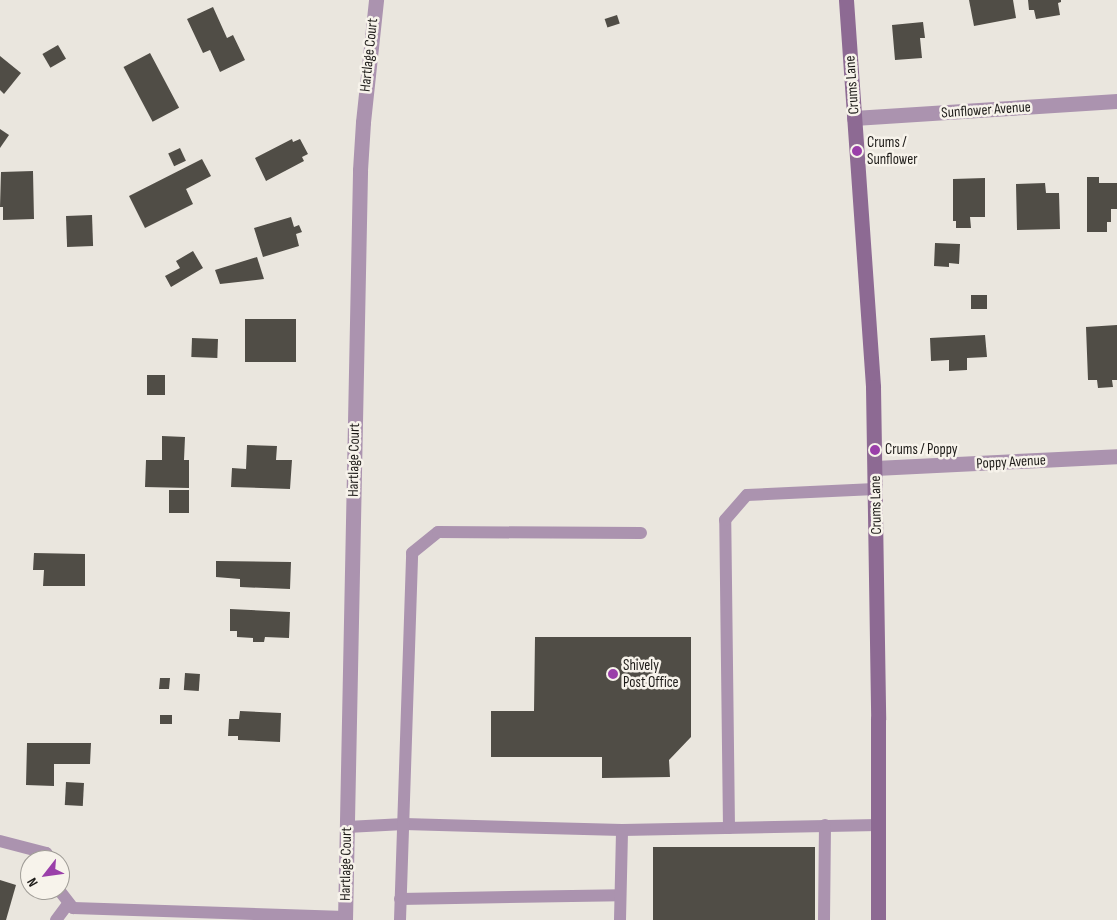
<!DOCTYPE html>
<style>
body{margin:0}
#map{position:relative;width:1117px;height:920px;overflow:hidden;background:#eae6de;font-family:"Sofia Sans Condensed",sans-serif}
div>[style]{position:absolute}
.building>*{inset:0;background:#504d46;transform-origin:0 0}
.lane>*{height:12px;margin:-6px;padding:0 6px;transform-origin:6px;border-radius:6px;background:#ab93af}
.street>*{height:15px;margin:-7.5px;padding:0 7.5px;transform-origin:7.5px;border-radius:7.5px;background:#ab93af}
.secondary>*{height:15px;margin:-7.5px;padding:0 7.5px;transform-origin:7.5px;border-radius:7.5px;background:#8d6a93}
.dots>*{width:14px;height:14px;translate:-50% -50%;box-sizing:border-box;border:2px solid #f7f3eb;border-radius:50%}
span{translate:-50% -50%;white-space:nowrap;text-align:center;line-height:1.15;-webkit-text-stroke:5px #f7f3eb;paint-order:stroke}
.street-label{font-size:15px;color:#1e1c19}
.poi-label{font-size:15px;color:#1e1c19}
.left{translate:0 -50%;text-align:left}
.north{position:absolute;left:20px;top:850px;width:50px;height:50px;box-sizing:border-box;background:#f7f3eb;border:1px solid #a09d97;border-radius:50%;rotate:240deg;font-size:14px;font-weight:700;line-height:20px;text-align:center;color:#1e1c19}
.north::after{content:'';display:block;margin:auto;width:18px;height:22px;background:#9a3fa9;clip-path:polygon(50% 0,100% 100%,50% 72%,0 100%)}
</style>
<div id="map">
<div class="building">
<div style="clip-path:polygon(969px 0,1013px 0,1016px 18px,974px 26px)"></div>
<div style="clip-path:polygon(1028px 0,1061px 0,1061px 2px,1058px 3px,1060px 15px,1036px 19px,1034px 10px,1029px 10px)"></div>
<div style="clip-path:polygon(213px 7px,227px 38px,233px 35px,245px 60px,220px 72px,210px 50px,203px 53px,187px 19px)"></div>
<div style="left:617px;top:15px;width:9px;height:13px;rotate:72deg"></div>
<div style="clip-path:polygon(923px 22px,925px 38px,920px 38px,922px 58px,895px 60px,892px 25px)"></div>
<div style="left:58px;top:45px;width:16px;height:18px;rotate:60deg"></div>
<div style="left:150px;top:53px;width:62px;height:30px;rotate:62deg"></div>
<div style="clip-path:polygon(0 56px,21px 73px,4px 94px,0 90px)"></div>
<div style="clip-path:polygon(0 129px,9px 135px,0 148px)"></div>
<div style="clip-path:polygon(292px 139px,293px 142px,300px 139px,308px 154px,302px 157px,304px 161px,266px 181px,255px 158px)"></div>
<div style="left:180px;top:148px;width:14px;height:13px;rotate:65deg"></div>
<div style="clip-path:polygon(202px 159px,211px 176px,186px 189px,193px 204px,145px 228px,129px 196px)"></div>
<div style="clip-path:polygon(33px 171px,34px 219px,3px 220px,3px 207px,0 207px,1px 172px)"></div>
<div style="clip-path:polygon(1087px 177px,1099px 177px,1099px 183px,1117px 183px,1117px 209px,1111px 209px,1111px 222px,1107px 222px,1107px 232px,1087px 232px)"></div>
<div style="clip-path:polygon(985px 178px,985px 217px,970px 217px,971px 228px,956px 228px,956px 221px,953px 221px,953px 179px)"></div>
<div style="clip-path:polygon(1045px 183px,1046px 193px,1059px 193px,1060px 229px,1017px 230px,1016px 184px)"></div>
<div style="left:92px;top:215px;width:31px;height:26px;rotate:88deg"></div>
<div style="clip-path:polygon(291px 217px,294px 227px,299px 225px,302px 232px,296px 234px,299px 246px,263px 257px,254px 228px)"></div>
<div style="clip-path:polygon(935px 243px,960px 244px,959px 264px,949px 263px,949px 267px,934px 266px)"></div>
<div style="clip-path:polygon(193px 251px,203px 268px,171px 287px,165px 276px,180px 268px,176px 261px)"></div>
<div style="clip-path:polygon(257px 257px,264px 279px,220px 284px,215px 270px)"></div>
<div style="left:971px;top:295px;width:16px;height:14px"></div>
<div style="left:296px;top:319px;width:43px;height:51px;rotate:90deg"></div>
<div style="clip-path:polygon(1117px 325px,1117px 380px,1112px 380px,1113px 387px,1098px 388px,1097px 380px,1088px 380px,1086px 327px)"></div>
<div style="clip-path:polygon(985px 335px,987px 357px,967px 358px,967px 370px,949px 371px,949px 360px,931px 361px,930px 338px)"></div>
<div style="left:192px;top:338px;width:26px;height:19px;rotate:2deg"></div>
<div style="left:147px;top:375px;width:18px;height:20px"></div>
<div style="clip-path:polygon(162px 436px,185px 437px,184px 460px,189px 460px,189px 488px,145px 487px,146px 460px,162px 460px)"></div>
<div style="clip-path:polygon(247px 445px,277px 446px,276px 460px,292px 460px,290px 489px,231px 487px,232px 468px,246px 469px)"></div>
<div style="left:169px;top:490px;width:20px;height:23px"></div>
<div style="clip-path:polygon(34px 553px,85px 554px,85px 586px,43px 586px,44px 570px,33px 570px)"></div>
<div style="clip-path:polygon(216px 561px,291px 562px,290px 589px,240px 587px,240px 579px,216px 577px)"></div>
<div style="clip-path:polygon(230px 609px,290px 612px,289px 638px,265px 637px,264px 642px,253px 642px,253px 638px,237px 637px,237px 631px,230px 631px)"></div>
<div style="clip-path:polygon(535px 637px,691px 637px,691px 737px,669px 760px,670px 777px,602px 778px,602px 757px,491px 757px,491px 711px,534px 711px)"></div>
<div style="left:185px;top:673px;width:15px;height:17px;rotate:4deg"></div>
<div style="clip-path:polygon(160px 678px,170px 678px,169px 689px,159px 689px)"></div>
<div style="clip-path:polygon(240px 711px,281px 713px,280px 742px,238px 740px,238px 736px,228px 736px,229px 719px,239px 719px)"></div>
<div style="left:172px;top:715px;width:9px;height:12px;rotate:90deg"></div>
<div style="clip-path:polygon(27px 743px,91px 743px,90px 764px,54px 764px,54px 786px,26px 785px)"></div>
<div style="left:66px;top:782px;width:18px;height:23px;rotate:3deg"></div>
<div style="left:653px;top:847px;width:162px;height:73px"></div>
<div style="clip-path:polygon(0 880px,16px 885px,6px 920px,0 920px)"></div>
</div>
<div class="lane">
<div style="left:347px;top:827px;width:57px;rotate:-3deg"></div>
<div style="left:404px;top:824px;width:218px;rotate:1.6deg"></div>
<div style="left:622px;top:830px;width:256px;rotate:-1.1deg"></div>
<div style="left:729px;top:828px;width:308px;rotate:-90.7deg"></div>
<div style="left:725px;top:520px;width:33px;rotate:-49deg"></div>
<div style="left:747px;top:495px;width:128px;rotate:-2.7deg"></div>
<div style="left:0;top:841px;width:48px;rotate:14.6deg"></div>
<div style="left:46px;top:853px;width:9px;rotate:49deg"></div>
<div style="left:59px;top:890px;width:23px;rotate:52deg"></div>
<div style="left:73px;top:908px;width:272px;rotate:1.9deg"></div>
<div style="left:400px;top:899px;width:220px;rotate:-1deg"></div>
<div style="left:56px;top:920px;width:21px;rotate:-53deg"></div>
<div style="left:400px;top:920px;width:367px;rotate:-88.1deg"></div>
<div style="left:412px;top:553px;width:33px;rotate:-39deg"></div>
<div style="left:438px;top:532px;width:203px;rotate:0.3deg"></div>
<div style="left:620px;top:920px;width:90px;rotate:-88.7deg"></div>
<div style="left:824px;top:920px;width:95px;rotate:-89.4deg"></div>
</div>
<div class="street">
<div style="left:854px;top:118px;width:264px;rotate:-3.7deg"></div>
<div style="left:875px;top:468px;width:242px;rotate:-2.8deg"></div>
<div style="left:345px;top:920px;width:750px;rotate:-88.85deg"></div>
<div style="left:360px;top:170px;width:48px;rotate:-86.4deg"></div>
<div style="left:363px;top:122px;width:123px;rotate:-83.9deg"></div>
</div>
<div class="secondary">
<div style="left:846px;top:0;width:388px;rotate:86deg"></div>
<div style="left:873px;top:387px;width:332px;rotate:89.1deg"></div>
<div style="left:878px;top:719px;width:201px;rotate:90deg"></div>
</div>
<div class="dots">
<div style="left:857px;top:151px;background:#9a3fa9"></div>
<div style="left:875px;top:450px;background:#9a3fa9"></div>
<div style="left:613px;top:674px;background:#9a3fa9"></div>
</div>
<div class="street-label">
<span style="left:369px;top:55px;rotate:-84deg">Hartlage Court</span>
<span style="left:852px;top:85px;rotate:-94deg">Crums Lane</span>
<span style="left:986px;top:110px;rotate:-4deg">Sunflower Avenue</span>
<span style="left:354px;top:460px;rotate:-89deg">Hartlage Court</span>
<span style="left:1011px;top:462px;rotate:-3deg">Poppy Avenue</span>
<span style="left:876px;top:505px;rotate:-91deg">Crums Lane</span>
<span style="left:346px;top:864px;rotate:-89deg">Hartlage Court</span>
</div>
<div class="poi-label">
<span class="left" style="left:867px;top:151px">Crums /<br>Sunflower</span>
<span class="left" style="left:885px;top:450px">Crums / Poppy</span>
<span class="left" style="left:623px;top:674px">Shively<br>Post Office</span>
</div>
<div class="north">N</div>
</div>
